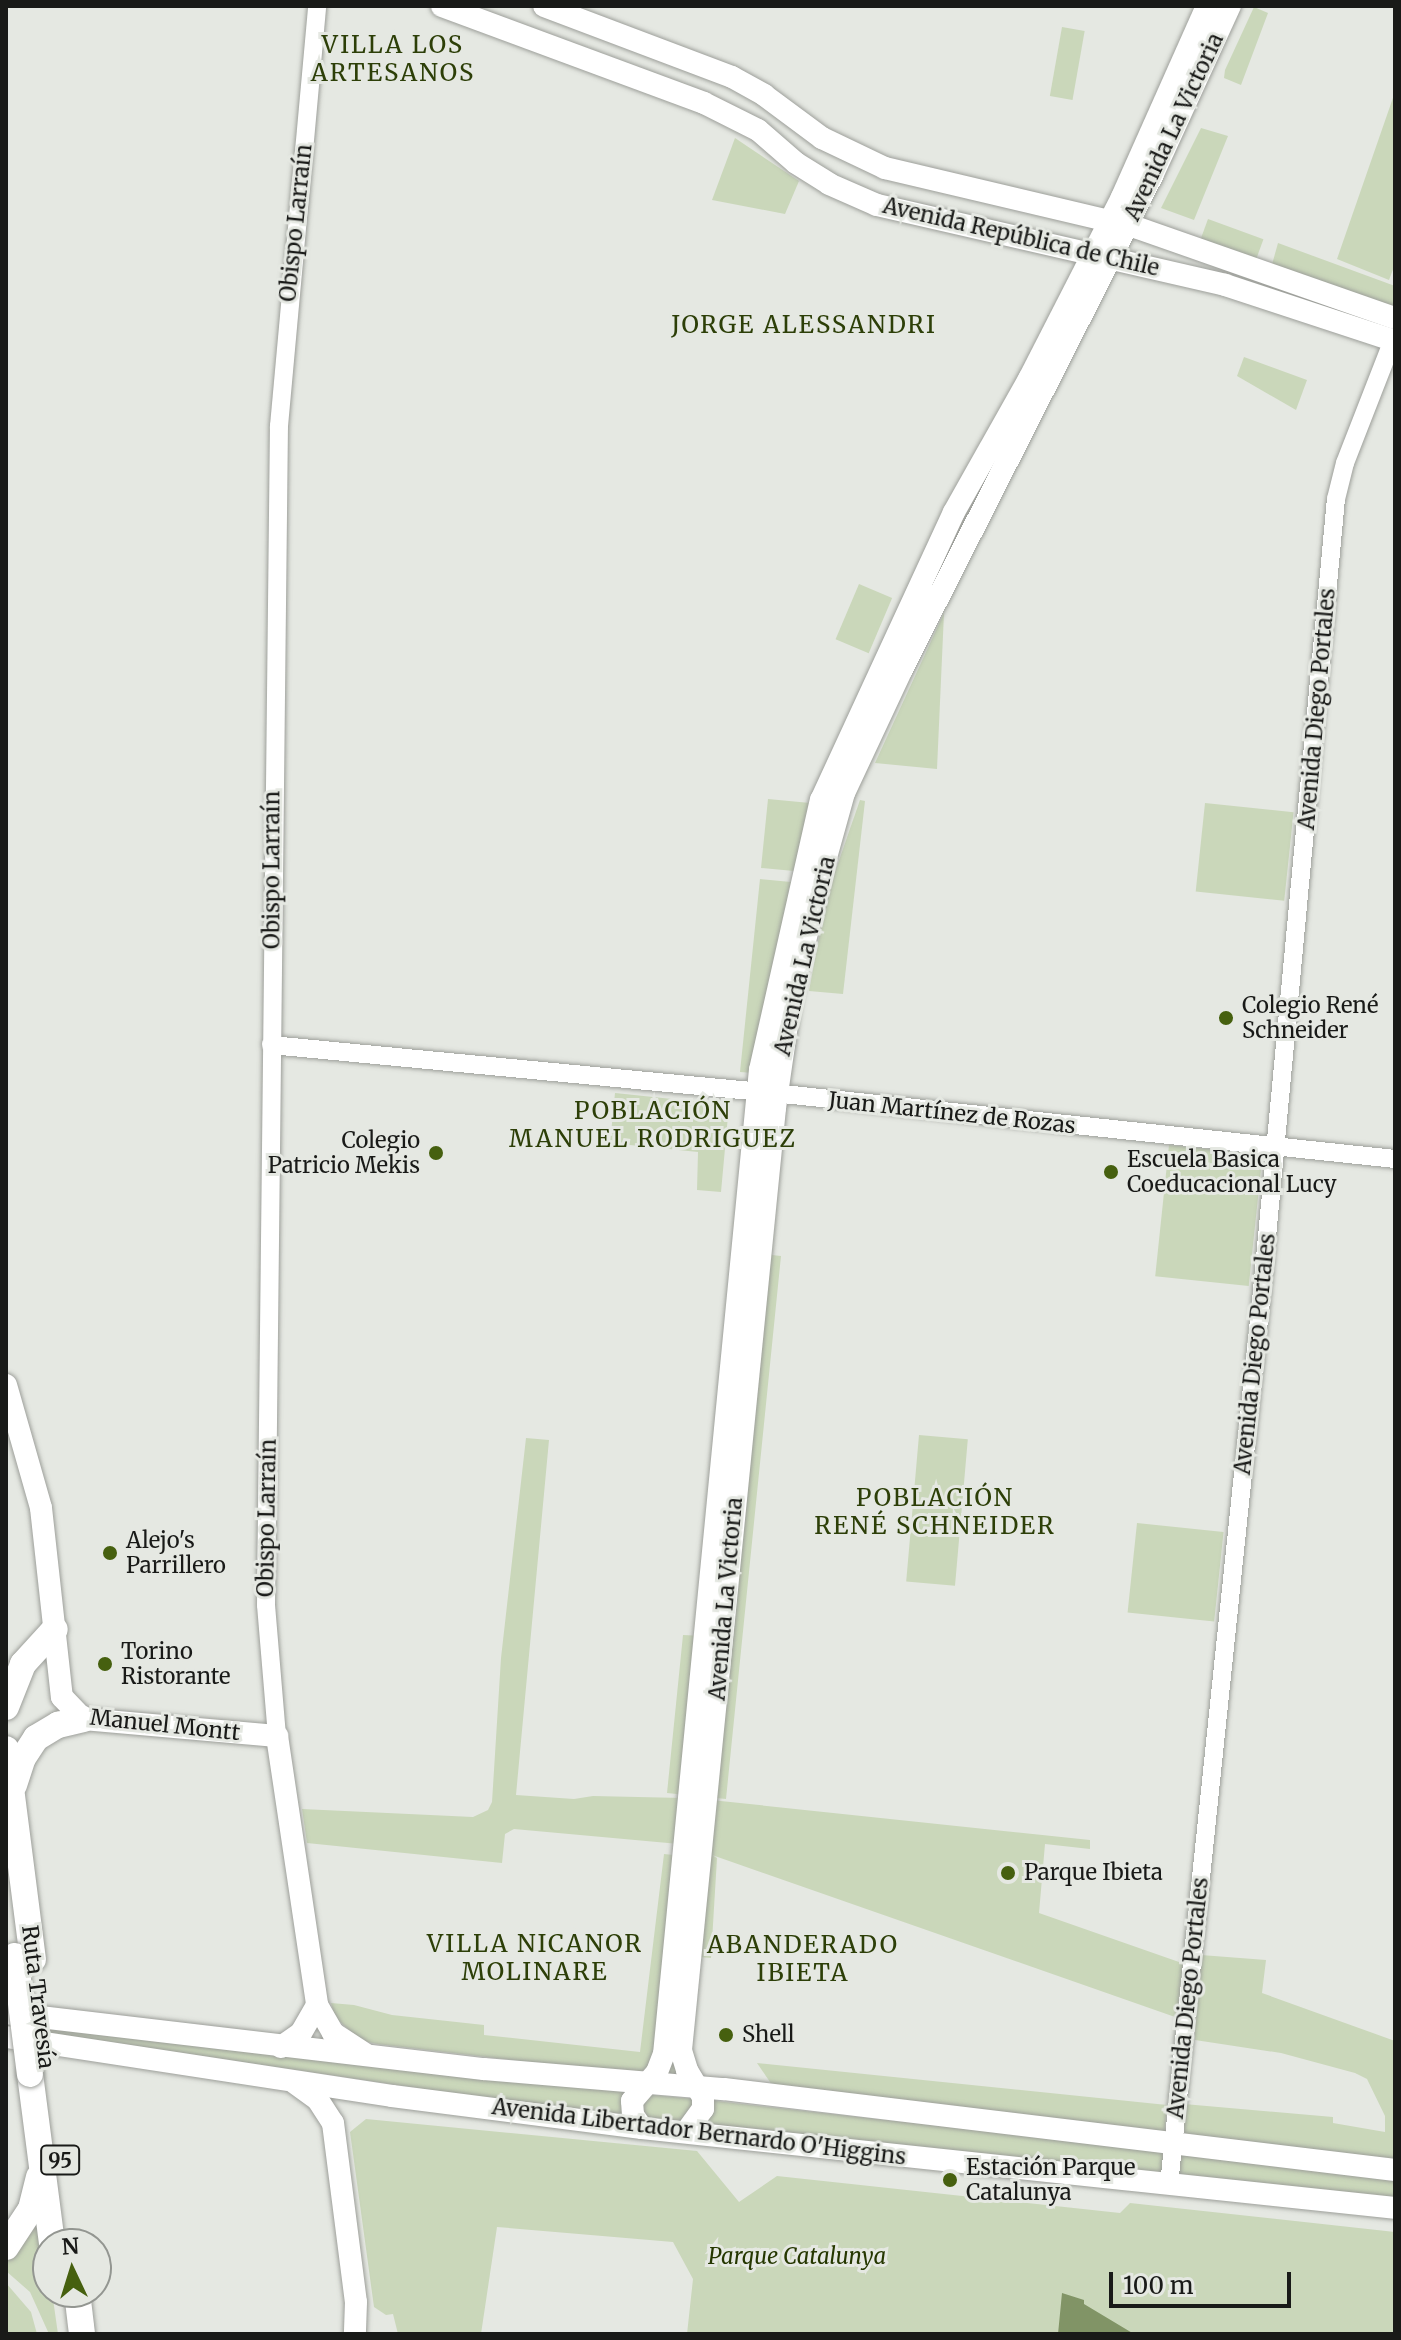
<!DOCTYPE html>
<meta charset="utf-8">
<style>
body{margin:0}
#map{position:relative;width:1401px;height:2340px;overflow:hidden;background:#e5e8e2;font-family:Merriweather,serif}
div>[style]{position:absolute}
.green>*{inset:0;background:#cad7ba;transform-origin:0 0}
.water>*{inset:0;background:#819466}
.roads{filter:drop-shadow(0 0 2px #9d9f9a) drop-shadow(0 0 2px #9d9f9a)}
.minor>*{height:18px;margin:-9px;padding:0 9px;transform-origin:9px;border-radius:9px;background:#fff}
.major>*{height:22px;margin:-11px;padding:0 11px;transform-origin:11px;border-radius:11px;background:#fff}
.highway>*{height:26px;margin:-13px;padding:0 13px;transform-origin:13px;border-radius:13px;background:#fff}
.bridges{filter:drop-shadow(0 0 2px #9d9f9a) drop-shadow(0 0 2px #9d9f9a)}
.highway-bridge>*{height:26px;margin:-13px;padding:0 13px;transform-origin:13px;border-radius:13px;background:#fff}
.dots>*{width:22px;height:22px;translate:-50% -50%;box-sizing:border-box;border:4px solid #e5e8e2;border-radius:50%}
span{translate:-50% -50%;white-space:nowrap;text-align:center;line-height:1.15;-webkit-text-stroke:6px #e5e8e2;paint-order:stroke}
.shield-label span{padding:2px 6px;background:#e5e8e2;border:2px solid;border-radius:6px;-webkit-text-stroke-width:0}
.shield-label{font-size:20px;color:#191a18;font-weight:700}
.street-label{font-size:22px;color:#191a18}
.poi-label{font-size:22px;color:#191a18}
.left{translate:0 -50%;text-align:left}
.right{translate:-100% -50%;text-align:right}
.park-label{font-size:22px;color:#253700;font-style:italic}
.neighbourhood-label{font-size:24px;color:#2d3f08;letter-spacing:2px}
.frame{position:absolute;inset:0;border:8px solid #191a18;pointer-events:none}
.north{position:absolute;left:32px;top:2228px;width:80px;height:80px;box-sizing:border-box;background:#e5e8e2;border:2px solid #939691;border-radius:50%;rotate:356deg;font-size:22px;font-weight:700;line-height:32px;text-align:center;color:#191a18}
.north::after{content:'';display:block;margin:auto;width:28px;height:36px;background:#46600f;clip-path:polygon(50% 0,100% 100%,50% 72%,0 100%)}
.scale{position:absolute;left:1109px;top:2272px;width:182px;height:36px;box-sizing:border-box;border:4px solid #191a18;border-top:0;padding-left:10px;font-size:24px;line-height:28px;white-space:nowrap;color:#191a18;-webkit-text-stroke:6px #e5e8e2;paint-order:stroke}
</style>
<div id="map">
<div class="green">
<div style="clip-path:polygon(1254px 7px,1268px 13px,1241px 85px,1224px 78px,1225px 70px)"></div>
<div style="left:1062px;top:27px;width:23px;height:70px;rotate:10deg"></div>
<div style="clip-path:polygon(1395px 92px,1395px 264px,1389px 280px,1337px 259px)"></div>
<div style="clip-path:polygon(1201px 128px,1228px 136px,1194px 220px,1161px 208px)"></div>
<div style="clip-path:polygon(735px 138px,799px 181px,785px 214px,712px 200px)"></div>
<div style="left:1208px;top:219px;width:59px;height:23px;rotate:20deg"></div>
<div style="clip-path:polygon(1278px 243px,1395px 286px,1395px 311px,1271px 268px)"></div>
<div style="clip-path:polygon(1244px 357px,1307px 380px,1296px 410px,1237px 376px)"></div>
<div style="left:859px;top:584px;width:36px;height:60px;rotate:23deg"></div>
<div style="clip-path:polygon(944px 613px,937px 769px,875px 763px)"></div>
<div style="clip-path:polygon(768px 799px,810px 803px,794px 871px,761px 868px)"></div>
<div style="clip-path:polygon(860px 800px,865px 801px,843px 994px,809px 991px,827px 895px)"></div>
<div style="left:1205px;top:803px;width:89px;height:89px;rotate:6deg"></div>
<div style="clip-path:polygon(760px 879px,791px 882px,754px 1073px,740px 1072px)"></div>
<div style="clip-path:polygon(615px 1093px,729px 1105px,721px 1192px,697px 1190px,698px 1152px,610px 1143px)"></div>
<div style="left:1169px;top:1145px;width:94px;height:132px;rotate:6deg"></div>
<div style="clip-path:polygon(742px 1252px,781px 1256px,726px 1799px,667px 1793px,683px 1635px,704px 1636px)"></div>
<div style="left:919px;top:1435px;width:49px;height:147px;rotate:5deg"></div>
<div style="clip-path:polygon(526px 1438px,549px 1440px,516px 1795px,574px 1799px,593px 1796px,683px 1798px,679px 1844px,514px 1829px,505px 1834px,502px 1863px,307px 1843px,302px 1809px,473px 1817px,488px 1810px,492px 1802px,501px 1658px)"></div>
<div style="left:1137px;top:1523px;width:87px;height:90px;rotate:6deg"></div>
<div style="clip-path:polygon(711px 1800px,1090px 1840px,1090px 1849px,1045px 1844px,1039px 1913px,1199px 1969px,1201px 1955px,1266px 1960px,1262px 1993px,1395px 2041px,1395px 2163px,1180px 2138px,1184px 2104px,1333px 2117px,1333px 2123px,1385px 2132px,1385px 2116px,1367px 2079px,1355px 2073px,1281px 2053px,1195px 2040px,1195px 2024px,712px 1855px,717px 1858px,711px 1958px,687px 1956px,684px 2079px,647px 2069px,632px 2074px,377px 2044px,360px 2040px,335px 2017px,331px 2003px,354px 2005px,392px 2015px,484px 2025px,484px 2035px,640px 2052px,664px 1854px,683px 1856px)"></div>
<div style="clip-path:polygon(48px 2026px,628px 2090px,621px 2100px,625px 2119px,48px 2033px)"></div>
<div style="clip-path:polygon(757px 2063px,1167px 2105px,1164px 2136px,774px 2088px)"></div>
<div style="clip-path:polygon(653px 2095px,694px 2099px,689px 2123px,647px 2120px,640px 2110px,645px 2098px)"></div>
<div style="clip-path:polygon(707px 2100px,1395px 2177px,1395px 2202px,705px 2128px,710px 2117px)"></div>
<div style="clip-path:polygon(366px 2119px,697px 2151px,739px 2202px,777px 2176px,1120px 2213px,1130px 2203px,1395px 2232px,1395px 2334px,687px 2334px,693px 2279px,673px 2242px,497px 2227px,481px 2334px,398px 2334px,393px 2314px,386px 2315px,374px 2307px,350px 2132px)"></div>
<div style="clip-path:polygon(39px 2214px,48px 2256px,48px 2292px,52px 2292px,58px 2334px,49px 2334px,30px 2292px,6px 2271px,6px 2259px,29px 2236px)"></div>
<div style="clip-path:polygon(6px 2283px,31px 2312px,37px 2334px,6px 2334px)"></div>
</div>
<div class="water">
<div style="clip-path:polygon(1062px 2293px,1084px 2300px,1084px 2304px,1134px 2334px,1058px 2334px)"></div>
</div>
<div class="roads">
<div class="minor">
<div style="left:271px;top:1045px;width:514px;rotate:5.47deg"></div>
<div style="left:783px;top:1094px;width:615px;rotate:6.06deg"></div>
<div style="left:277px;top:1736px;width:131px;rotate:-94.8deg"></div>
<div style="left:266px;top:1605px;width:1179px;rotate:-89.37deg"></div>
<div style="left:279px;top:426px;width:422px;rotate:-84.8deg"></div>
<div style="left:1169px;top:2185px;width:889px;rotate:-84.06deg"></div>
<div style="left:1261px;top:1301px;width:805px;rotate:-84.66deg"></div>
<div style="left:1336px;top:499px;width:37px;rotate:-76deg"></div>
<div style="left:1345px;top:463px;width:132px;rotate:-68.7deg"></div>
</div>
<div class="major">
<div style="left:442px;top:6px;width:279px;rotate:20.3deg"></div>
<div style="left:704px;top:103px;width:60px;rotate:26.6deg"></div>
<div style="left:758px;top:130px;width:50px;rotate:41deg"></div>
<div style="left:796px;top:163px;width:39px;rotate:32deg"></div>
<div style="left:829px;top:184px;width:52px;rotate:23.6deg"></div>
<div style="left:877px;top:205px;width:357px;rotate:12.9deg"></div>
<div style="left:1225px;top:285px;width:179px;rotate:18.2deg"></div>
<div style="left:544px;top:6px;width:201px;rotate:20.7deg"></div>
<div style="left:732px;top:77px;width:37px;rotate:29deg"></div>
<div style="left:764px;top:95px;width:72px;rotate:36.6deg"></div>
<div style="left:822px;top:138px;width:70px;rotate:25.5deg"></div>
<div style="left:885px;top:168px;width:257px;rotate:13.3deg"></div>
<div style="left:1135px;top:227px;width:275px;rotate:19.3deg"></div>
<div style="left:6px;top:1385px;width:128px;rotate:74.1deg"></div>
<div style="left:41px;top:1508px;width:190px;rotate:83.7deg"></div>
<div style="left:62px;top:1697px;width:30px;rotate:46deg"></div>
<div style="left:83px;top:1719px;width:195px;rotate:5deg"></div>
<div style="left:277px;top:1736px;width:272px;rotate:81.5deg"></div>
<div style="left:317px;top:2005px;width:32px;rotate:60deg"></div>
<div style="left:333px;top:2033px;width:37px;rotate:33deg"></div>
<div style="left:6px;top:2013px;width:481px;rotate:6.7deg"></div>
<div style="left:484px;top:2069px;width:241px;rotate:4.8deg"></div>
<div style="left:724px;top:2089px;width:676px;rotate:6.88deg"></div>
<div style="left:6px;top:2037px;width:390px;rotate:8.7deg"></div>
<div style="left:392px;top:2096px;width:252px;rotate:7.3deg"></div>
<div style="left:642px;top:2128px;width:757px;rotate:6.06deg"></div>
<div style="left:281px;top:2047px;width:24px;rotate:-35deg"></div>
<div style="left:301px;top:2033px;width:32px;rotate:-60deg"></div>
<div style="left:295px;top:2083px;width:29px;rotate:36deg"></div>
<div style="left:318px;top:2100px;width:27px;rotate:57deg"></div>
<div style="left:333px;top:2123px;width:180px;rotate:82.7deg"></div>
<div style="left:356px;top:2302px;width:32px;rotate:92deg"></div>
<div style="left:642px;top:2128px;width:16px;rotate:-125deg"></div>
<div style="left:633px;top:2115px;width:14px;rotate:-94deg"></div>
<div style="left:632px;top:2101px;width:38px;rotate:-49deg"></div>
<div style="left:657px;top:2072px;width:19px;rotate:-69deg"></div>
<div style="left:664px;top:2054px;width:989px;rotate:-84.43deg"></div>
<div style="left:760px;top:1070px;width:277px;rotate:-77.3deg"></div>
<div style="left:821px;top:800px;width:317px;rotate:-65.2deg"></div>
<div style="left:954px;top:512px;width:153px;rotate:-60.6deg"></div>
<div style="left:1029px;top:379px;width:204px;rotate:-62.9deg"></div>
<div style="left:1122px;top:197px;width:209px;rotate:-66deg"></div>
<div style="left:686px;top:2132px;width:29px;rotate:-54deg"></div>
<div style="left:703px;top:2109px;width:12px;rotate:-90deg"></div>
<div style="left:703px;top:2097px;width:31px;rotate:-121deg"></div>
<div style="left:687px;top:2070px;width:21px;rotate:-107deg"></div>
<div style="left:681px;top:2050px;width:947px;rotate:-84.3deg"></div>
<div style="left:775px;top:1108px;width:112px;rotate:-81.8deg"></div>
<div style="left:791px;top:997px;width:140px;rotate:-76deg"></div>
<div style="left:825px;top:861px;width:71px;rotate:-74.4deg"></div>
<div style="left:844px;top:793px;width:137px;rotate:-64.9deg"></div>
<div style="left:902px;top:669px;width:553px;rotate:-63.11deg"></div>
<div style="left:1152px;top:176px;width:187px;rotate:-65.4deg"></div>
</div>
<div class="highway">
<div style="left:6px;top:1707px;width:46px;rotate:-68.4deg"></div>
<div style="left:23px;top:1664px;width:47px;rotate:-47.6deg"></div>
<div style="left:6px;top:1749px;width:212px;rotate:82.7deg"></div>
<div style="left:14px;top:1785px;width:28px;rotate:-72deg"></div>
<div style="left:23px;top:1758px;width:24px;rotate:-57deg"></div>
<div style="left:36px;top:1738px;width:26px;rotate:-31deg"></div>
<div style="left:58px;top:1725px;width:26px;rotate:-13deg"></div>
<div style="left:30px;top:2074px;width:171px;rotate:82.6deg"></div>
<div style="left:6px;top:2247px;width:45px;rotate:-56.7deg"></div>
<div style="left:31px;top:2209px;width:33px;rotate:-76deg"></div>
<div style="left:77px;top:2292px;width:42px;rotate:83.2deg"></div>
</div>
</div>
<div class="bridges">
<div class="highway-bridge">
<div style="left:15px;top:1956px;width:119px;rotate:82.8deg"></div>
</div>
</div>
<div class="dots">
<div style="left:1226px;top:1018px;background:#46600f"></div>
<div style="left:436px;top:1153px;background:#46600f"></div>
<div style="left:1111px;top:1172px;background:#46600f"></div>
<div style="left:110px;top:1553px;background:#46600f"></div>
<div style="left:105px;top:1664px;background:#46600f"></div>
<div style="left:1008px;top:1873px;background:#46600f"></div>
<div style="left:726px;top:2035px;background:#46600f"></div>
<div style="left:950px;top:2180px;background:#46600f"></div>
</div>
<div class="shield-label">
<span style="left:60px;top:2160px">95</span>
</div>
<div class="street-label">
<span style="left:1174px;top:127px;rotate:-65deg">Avenida La Victoria</span>
<span style="left:296px;top:223px;rotate:-84deg">Obispo Larraín</span>
<span style="left:1021px;top:237px;rotate:13deg">Avenida República de Chile</span>
<span style="left:1317px;top:709px;rotate:-85deg">Avenida Diego Portales</span>
<span style="left:272px;top:870px;rotate:-90deg">Obispo Larraín</span>
<span style="left:805px;top:956px;rotate:-77deg">Avenida La Victoria</span>
<span style="left:952px;top:1113px;rotate:6deg">Juan Martínez de Rozas</span>
<span style="left:1255px;top:1354px;rotate:-84deg">Avenida Diego Portales</span>
<span style="left:267px;top:1518px;rotate:-89deg">Obispo Larraín</span>
<span style="left:726px;top:1599px;rotate:-85deg">Avenida La Victoria</span>
<span style="left:165px;top:1725px;rotate:6deg">Manuel Montt</span>
<span style="left:38px;top:1997px;rotate:83deg">Ruta Travesía</span>
<span style="left:1188px;top:1998px;rotate:-84deg">Avenida Diego Portales</span>
<span style="left:699px;top:2132px;rotate:7deg">Avenida Libertador Bernardo O'Higgins</span>
</div>
<div class="poi-label">
<span class="left" style="left:1242px;top:1018px">Colegio René<br>Schneider</span>
<span class="right" style="left:420px;top:1153px">Colegio<br>Patricio Mekis</span>
<span class="left" style="left:1127px;top:1172px">Escuela Basica<br>Coeducacional Lucy</span>
<span class="left" style="left:126px;top:1553px">Alejo's<br>Parrillero</span>
<span class="left" style="left:121px;top:1664px">Torino<br>Ristorante</span>
<span class="left" style="left:1024px;top:1873px">Parque Ibieta</span>
<span class="left" style="left:742px;top:2035px">Shell</span>
<span class="left" style="left:966px;top:2180px">Estación Parque<br>Catalunya</span>
</div>
<div class="park-label">
<span style="left:797px;top:2257px">Parque Catalunya</span>
</div>
<div class="neighbourhood-label">
<span style="left:393px;top:59px">VILLA LOS<br>ARTESANOS</span>
<span style="left:804px;top:325px">JORGE ALESSANDRI</span>
<span style="left:653px;top:1125px">POBLACIÓN<br>MANUEL RODRIGUEZ</span>
<span style="left:935px;top:1512px">POBLACIÓN<br>RENÉ SCHNEIDER</span>
<span style="left:535px;top:1958px">VILLA NICANOR<br>MOLINARE</span>
<span style="left:803px;top:1959px">ABANDERADO<br>IBIETA</span>
</div>
<div class="frame"></div>
<div class="north">N</div>
<div class="scale">100 m</div>
</div>
